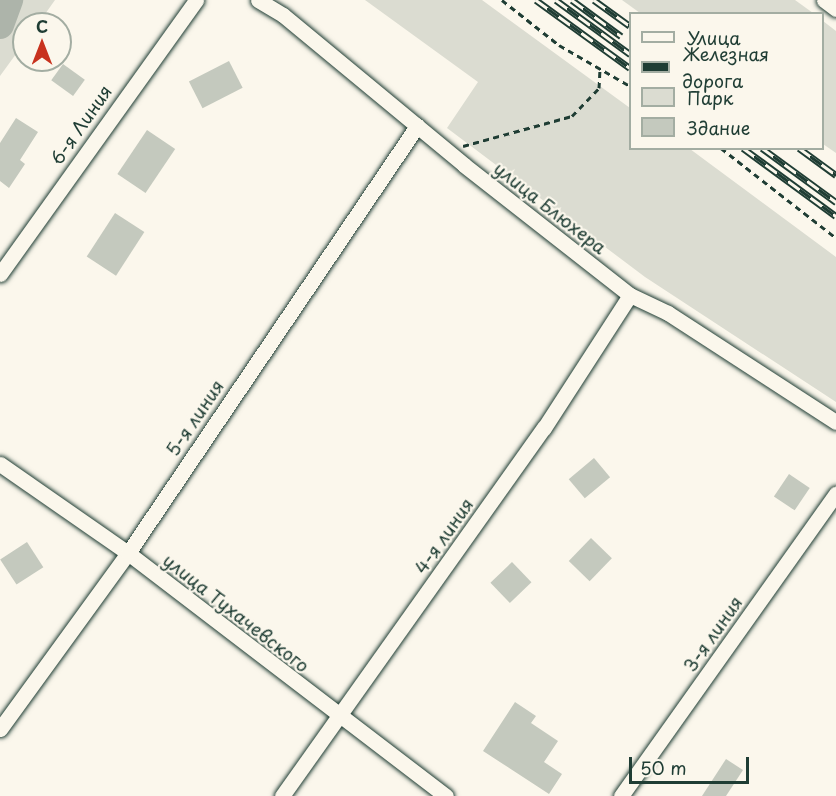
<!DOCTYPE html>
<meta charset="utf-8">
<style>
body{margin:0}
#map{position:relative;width:836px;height:796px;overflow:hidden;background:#fbf7ec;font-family:"Playpen Sans",sans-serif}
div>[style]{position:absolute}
.green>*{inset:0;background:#dbdcd1}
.river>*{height:28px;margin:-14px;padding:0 14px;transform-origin:14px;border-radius:14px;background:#adb4aa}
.building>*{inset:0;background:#c4c9be;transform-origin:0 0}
.path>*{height:3px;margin-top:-1.5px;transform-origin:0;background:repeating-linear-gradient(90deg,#1f3d34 0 6px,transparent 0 10.5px)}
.roads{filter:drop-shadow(0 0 2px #1f3d34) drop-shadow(0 0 2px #1f3d34)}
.street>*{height:15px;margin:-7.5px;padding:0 7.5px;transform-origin:7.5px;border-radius:7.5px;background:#fbf7ec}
.rail>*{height:7px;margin-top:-3.5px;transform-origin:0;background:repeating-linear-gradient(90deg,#fbf7ec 0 14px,#1f3d34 0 28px);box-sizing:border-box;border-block:2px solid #1f3d34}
span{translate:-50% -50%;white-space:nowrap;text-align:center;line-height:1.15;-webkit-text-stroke:4.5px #fbf7ec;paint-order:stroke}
.street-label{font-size:18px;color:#1f3d34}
.legend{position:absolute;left:629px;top:12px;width:195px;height:138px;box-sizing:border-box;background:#fbf7ec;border:2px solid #a3ada2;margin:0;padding:8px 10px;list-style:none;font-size:18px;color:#1f3d34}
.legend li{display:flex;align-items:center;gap:12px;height:30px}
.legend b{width:30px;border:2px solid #a3ada2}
.north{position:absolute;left:12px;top:12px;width:60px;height:60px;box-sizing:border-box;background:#fbf7ec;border:2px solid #a3ada2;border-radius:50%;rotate:0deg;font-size:16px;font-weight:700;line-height:24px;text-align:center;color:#1f3d34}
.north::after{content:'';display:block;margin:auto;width:21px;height:27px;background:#c8321e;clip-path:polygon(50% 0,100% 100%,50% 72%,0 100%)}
.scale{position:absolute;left:629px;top:757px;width:120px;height:27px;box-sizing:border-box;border:3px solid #1f3d34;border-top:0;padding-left:8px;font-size:18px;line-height:21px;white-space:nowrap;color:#1f3d34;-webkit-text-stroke:4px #fbf7ec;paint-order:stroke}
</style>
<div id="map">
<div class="green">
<div style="clip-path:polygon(0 0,55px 0,38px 24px,24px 24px,24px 43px,0 76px)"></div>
<div style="clip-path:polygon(365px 0,482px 0,630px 108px,630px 148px,690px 149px,836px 257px,836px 402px,645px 277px,447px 128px,478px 82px)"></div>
<div style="clip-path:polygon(622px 0,795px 0,813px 13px,640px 13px)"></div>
<div style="clip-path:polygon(823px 21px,836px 31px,836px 153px,823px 144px)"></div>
</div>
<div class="river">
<div style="left:0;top:25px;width:27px;rotate:-70deg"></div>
</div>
<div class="building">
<div style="left:229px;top:61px;width:30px;height:45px;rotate:63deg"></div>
<div style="left:63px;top:64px;width:27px;height:20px;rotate:36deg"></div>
<div style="clip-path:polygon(16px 118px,38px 132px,20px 160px,25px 164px,9px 188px,0 181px,0 143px)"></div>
<div style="left:147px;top:130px;width:34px;height:53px;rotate:34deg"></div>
<div style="left:115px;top:213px;width:35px;height:52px;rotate:33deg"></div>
<div style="left:594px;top:458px;width:25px;height:33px;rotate:50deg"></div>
<div style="left:789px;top:474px;width:25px;height:27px;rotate:34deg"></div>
<div style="left:591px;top:538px;width:29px;height:32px;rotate:44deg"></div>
<div style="left:27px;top:542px;width:30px;height:32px;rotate:57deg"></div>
<div style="left:512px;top:562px;width:28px;height:30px;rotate:46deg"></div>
<div style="clip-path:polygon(515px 702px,536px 716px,531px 723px,558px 741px,544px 762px,562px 774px,549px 794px,483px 751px)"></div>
<div style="clip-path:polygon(726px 759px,743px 770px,726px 796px,702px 796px)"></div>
</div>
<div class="path">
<div style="left:502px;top:0;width:73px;rotate:38.3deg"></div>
<div style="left:559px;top:45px;width:82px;rotate:30deg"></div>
<div style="left:463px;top:146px;width:113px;rotate:-15.4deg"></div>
<div style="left:572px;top:116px;width:39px;rotate:-46deg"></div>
<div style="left:599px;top:88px;width:19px;rotate:-87deg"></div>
<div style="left:721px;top:148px;width:146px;rotate:38deg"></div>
</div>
<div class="roads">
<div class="street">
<div style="left:258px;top:0;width:29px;rotate:31deg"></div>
<div style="left:283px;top:15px;width:235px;rotate:39.6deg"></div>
<div style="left:464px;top:165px;width:211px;rotate:38.1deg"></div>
<div style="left:630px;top:295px;width:42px;rotate:25.3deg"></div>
<div style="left:668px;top:313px;width:200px;rotate:33deg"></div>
<div style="left:824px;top:0;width:15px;rotate:37deg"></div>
<div style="left:0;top:274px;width:337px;rotate:-54.4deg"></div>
<div style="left:0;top:464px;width:156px;rotate:34.8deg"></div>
<div style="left:128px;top:553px;width:400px;rotate:37.4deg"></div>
<div style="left:0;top:729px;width:218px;rotate:-54deg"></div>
<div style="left:128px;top:553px;width:516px;rotate:-55.91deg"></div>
<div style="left:282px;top:796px;width:452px;rotate:-54.6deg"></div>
<div style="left:544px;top:428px;width:158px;rotate:-57.1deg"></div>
<div style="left:621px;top:796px;width:371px;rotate:-54.6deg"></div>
</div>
</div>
<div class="rail">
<div style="left:536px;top:0;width:116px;rotate:35.9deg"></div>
<div style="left:556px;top:0;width:92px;rotate:36.1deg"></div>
<div style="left:572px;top:0;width:61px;rotate:36.3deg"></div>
<div style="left:594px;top:0;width:44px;rotate:35.8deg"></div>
<div style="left:743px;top:148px;width:115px;rotate:36.2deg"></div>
<div style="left:762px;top:148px;width:92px;rotate:36.1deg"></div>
<div style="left:799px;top:148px;width:46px;rotate:36.1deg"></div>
</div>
<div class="street-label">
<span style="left:81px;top:125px;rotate:-55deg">6-я Линия</span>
<span style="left:550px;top:208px;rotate:38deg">улица Блюхера</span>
<span style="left:195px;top:418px;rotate:-56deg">5-я линия</span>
<span style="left:444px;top:536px;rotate:-55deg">4-я линия</span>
<span style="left:236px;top:613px;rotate:38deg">улица Тухачевского</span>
<span style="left:713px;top:634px;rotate:-55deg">3-я линия</span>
</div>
<ul class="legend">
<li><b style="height:8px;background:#fbf7ec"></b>Улица</li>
<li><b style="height:8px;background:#1f3d34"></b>Железная дорога</li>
<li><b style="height:16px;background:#dbdcd1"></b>Парк</li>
<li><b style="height:16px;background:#c4c9be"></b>Здание</li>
</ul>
<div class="north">С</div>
<div class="scale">50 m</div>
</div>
